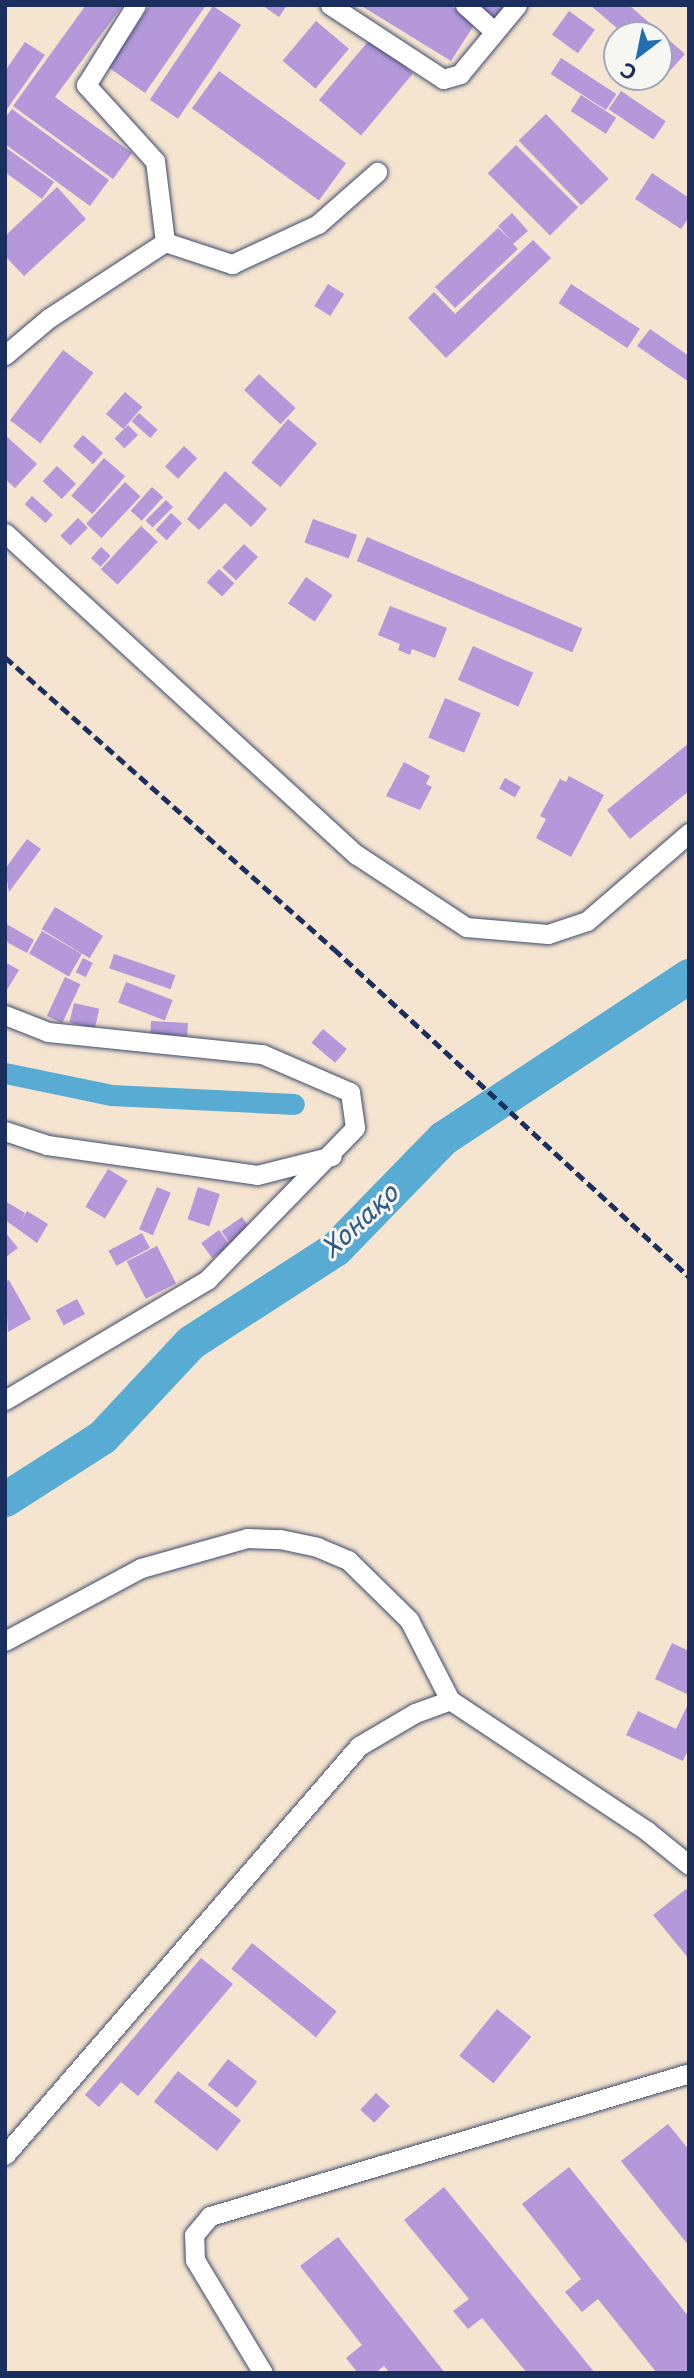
<!DOCTYPE html>
<meta charset="utf-8">
<style>
body{margin:0}
#map{position:relative;width:694px;height:2378px;overflow:hidden;background:#f5e4cf;font-family:"Playpen Sans",sans-serif}
div>[style]{position:absolute}
.canal>*{height:21px;margin:-10.5px;padding:0 10.5px;transform-origin:10.5px;border-radius:10.5px;background:#58abd3}
.river>*{height:35px;margin:-17.5px;padding:0 17.5px;transform-origin:17.5px;border-radius:17.5px;background:#58abd3}
.building>*{inset:0;background:#b498d9;transform-origin:0 0}
.roads{filter:drop-shadow(0 0 2px #3c4a6f) drop-shadow(0 0 2px #3c4a6f)}
.minor>*{height:19px;margin:-9.5px;padding:0 9.5px;transform-origin:9.5px;border-radius:9.5px;background:#fff}
.rail>*{height:5px;margin-top:-2.5px;transform-origin:0;background:repeating-linear-gradient(90deg,#1b2f5e 0 10px,transparent 0 15px)}
span{translate:-50% -50%;white-space:nowrap;text-align:center;line-height:1.15;-webkit-text-stroke:6px #f6f6f2;paint-order:stroke}
.water-label{font-size:26px;color:#305a87;font-style:italic}
.frame{position:absolute;inset:0;border:7px solid #1b2f5e;pointer-events:none}
.north{position:absolute;left:603px;top:21px;width:70px;height:70px;box-sizing:border-box;background:#f6f6f2;border:2px solid #9ea6b7;border-radius:50%;rotate:212deg;font-size:19px;font-weight:700;line-height:28px;text-align:center;color:#1b2f5e}
.north::after{content:'';display:block;margin:auto;width:24px;height:32px;background:#1f6fb2;clip-path:polygon(50% 0,100% 100%,50% 72%,0 100%)}
</style>
<div id="map">
<div class="canal">
<div style="left:5px;top:1073px;width:108px;rotate:11.7deg"></div>
<div style="left:111px;top:1095px;width:183px;rotate:2.8deg"></div>
</div>
<div class="river">
<div style="left:5px;top:1499px;width:115px;rotate:-32.6deg"></div>
<div style="left:102px;top:1437px;width:130px;rotate:-46.9deg"></div>
<div style="left:191px;top:1342px;width:171px;rotate:-32.9deg"></div>
<div style="left:335px;top:1249px;width:155px;rotate:-45.8deg"></div>
<div style="left:443px;top:1138px;width:295px;rotate:-33.4deg"></div>
</div>
<div class="building">
<div style="clip-path:polygon(86px 5px,123px 5px,55px 97px,132px 153px,113px 179px,13px 106px)"></div>
<div style="clip-path:polygon(150px 5px,206px 5px,145px 93px,108px 67px)"></div>
<div style="clip-path:polygon(262px 5px,287px 5px,279px 17px)"></div>
<div style="clip-path:polygon(360px 5px,449px 5px,476px 22px,451px 61px)"></div>
<div style="clip-path:polygon(472px 5px,507px 5px,497px 21px)"></div>
<div style="clip-path:polygon(590px 5px,629px 5px,685px 54px,668px 73px,659px 65px,659px 35px,625px 35px)"></div>
<div style="left:213px;top:6px;width:34px;height:113px;rotate:34deg"></div>
<div style="left:569px;top:11px;width:32px;height:29px;rotate:36deg"></div>
<div style="left:316px;top:21px;width:43px;height:52px;rotate:40deg"></div>
<div style="left:371px;top:38px;width:55px;height:81px;rotate:40deg"></div>
<div style="clip-path:polygon(25px 42px,45px 55px,7px 109px,5px 71px)"></div>
<div style="left:561px;top:58px;width:66px;height:19px;rotate:33deg"></div>
<div style="left:219px;top:71px;width:157px;height:46px;rotate:36deg"></div>
<div style="left:621px;top:91px;width:54px;height:22px;rotate:34deg"></div>
<div style="left:581px;top:95px;width:42px;height:19px;rotate:33deg"></div>
<div style="clip-path:polygon(12px 109px,109px 180px,90px 206px,5px 144px,5px 118px)"></div>
<div style="left:546px;top:114px;width:90px;height:38px;rotate:46deg"></div>
<div style="left:516px;top:145px;width:88px;height:40px;rotate:45deg"></div>
<div style="clip-path:polygon(5px 147px,54px 182px,42px 199px,5px 172px)"></div>
<div style="clip-path:polygon(652px 173px,689px 198px,689px 217px,681px 229px,635px 199px)"></div>
<div style="clip-path:polygon(57px 187px,86px 219px,24px 276px,5px 256px,5px 236px)"></div>
<div style="clip-path:polygon(512px 213px,528px 231px,513px 244px,518px 249px,455px 308px,435px 287px,498px 228px,511px 240px,498px 226px)"></div>
<div style="clip-path:polygon(533px 240px,551px 258px,446px 358px,408px 318px,434px 292px,455px 314px)"></div>
<div style="left:328px;top:284px;width:19px;height:26px;rotate:32deg"></div>
<div style="left:571px;top:284px;width:82px;height:23px;rotate:33deg"></div>
<div style="clip-path:polygon(650px 329px,689px 356px,689px 382px,637px 346px)"></div>
<div style="left:63px;top:350px;width:38px;height:88px;rotate:37deg"></div>
<div style="left:259px;top:374px;width:50px;height:22px;rotate:43deg"></div>
<div style="left:125px;top:392px;width:23px;height:29px;rotate:41deg"></div>
<div style="left:139px;top:413px;width:25px;height:11px;rotate:42deg"></div>
<div style="left:288px;top:419px;width:38px;height:57px;rotate:40deg"></div>
<div style="left:128px;top:425px;width:14px;height:19px;rotate:45deg"></div>
<div style="clip-path:polygon(5px 435px,37px 464px,15px 488px,5px 479px)"></div>
<div style="left:83px;top:435px;width:27px;height:15px;rotate:42deg"></div>
<div style="left:184px;top:446px;width:18px;height:28px;rotate:43deg"></div>
<div style="left:104px;top:458px;width:28px;height:50px;rotate:41deg"></div>
<div style="left:57px;top:466px;width:26px;height:21px;rotate:43deg"></div>
<div style="clip-path:polygon(225px 471px,267px 509px,251px 527px,225px 503px,199px 530px,187px 519px)"></div>
<div style="left:125px;top:482px;width:21px;height:57px;rotate:43deg"></div>
<div style="left:152px;top:487px;width:15px;height:32px;rotate:42deg"></div>
<div style="left:32px;top:496px;width:28px;height:11px;rotate:42deg"></div>
<div style="left:166px;top:500px;width:10px;height:29px;rotate:45deg"></div>
<div style="left:171px;top:513px;width:15px;height:23px;rotate:42deg"></div>
<div style="left:78px;top:518px;width:14px;height:25px;rotate:45deg"></div>
<div style="left:313px;top:519px;width:47px;height:25px;rotate:20deg"></div>
<div style="left:141px;top:526px;width:23px;height:59px;rotate:43deg"></div>
<div style="left:367px;top:537px;width:234px;height:26px;rotate:23deg"></div>
<div style="left:244px;top:544px;width:19px;height:32px;rotate:43deg"></div>
<div style="left:101px;top:547px;width:13px;height:15px;rotate:42deg"></div>
<div style="left:219px;top:569px;width:21px;height:18px;rotate:43deg"></div>
<div style="left:306px;top:577px;width:32px;height:32px;rotate:34deg"></div>
<div style="clip-path:polygon(390px 606px,447px 628px,435px 658px,412px 649px,410px 655px,398px 650px,400px 644px,378px 635px)"></div>
<div style="left:473px;top:646px;width:66px;height:37px;rotate:24deg"></div>
<div style="left:445px;top:698px;width:39px;height:43px;rotate:23deg"></div>
<div style="clip-path:polygon(689px 743px,689px 791px,630px 839px,607px 810px)"></div>
<div style="clip-path:polygon(404px 762px,430px 776px,426px 784px,432px 787px,420px 810px,386px 796px)"></div>
<div style="clip-path:polygon(569px 776px,604px 795px,571px 857px,536px 838px,546px 819px,540px 816px,560px 779px,566px 782px)"></div>
<div style="left:505px;top:778px;width:18px;height:12px;rotate:29deg"></div>
<div style="clip-path:polygon(27px 839px,41px 849px,9px 892px,5px 869px)"></div>
<div style="left:55px;top:907px;width:56px;height:26px;rotate:31deg"></div>
<div style="clip-path:polygon(5px 923px,34px 940px,27px 953px,5px 941px)"></div>
<div style="left:42px;top:931px;width:46px;height:26px;rotate:30deg"></div>
<div style="left:114px;top:954px;width:65px;height:15px;rotate:19deg"></div>
<div style="left:83px;top:958px;width:11px;height:16px;rotate:27deg"></div>
<div style="clip-path:polygon(5px 962px,19px 970px,5px 993px)"></div>
<div style="left:65px;top:977px;width:17px;height:43px;rotate:25deg"></div>
<div style="left:126px;top:982px;width:50px;height:22px;rotate:21deg"></div>
<div style="left:74px;top:1003px;width:26px;height:20px;rotate:13deg"></div>
<div style="left:151px;top:1021px;width:37px;height:13px;rotate:3deg"></div>
<div style="left:323px;top:1029px;width:31px;height:18px;rotate:40deg"></div>
<div style="left:108px;top:1169px;width:23px;height:44px;rotate:31deg"></div>
<div style="left:157px;top:1187px;width:15px;height:46px;rotate:23deg"></div>
<div style="left:198px;top:1187px;width:23px;height:34px;rotate:18deg"></div>
<div style="clip-path:polygon(5px 1201px,25px 1213px,21px 1221px,27px 1211px,48px 1224px,37px 1243px,5px 1220px)"></div>
<div style="left:242px;top:1217px;width:16px;height:25px;rotate:55deg"></div>
<div style="left:219px;top:1230px;width:19px;height:22px;rotate:54deg"></div>
<div style="clip-path:polygon(5px 1232px,18px 1248px,6px 1257px,5px 1255px)"></div>
<div style="left:142px;top:1233px;width:17px;height:38px;rotate:62deg"></div>
<div style="left:157px;top:1246px;width:42px;height:34px;rotate:63deg"></div>
<div style="clip-path:polygon(9px 1280px,31px 1319px,8px 1332px,5px 1282px)"></div>
<div style="left:77px;top:1299px;width:17px;height:24px;rotate:62deg"></div>
<div style="clip-path:polygon(672px 1643px,689px 1651px,689px 1695px,655px 1679px)"></div>
<div style="clip-path:polygon(689px 1702px,689px 1748px,683px 1761px,626px 1735px,638px 1711px,676px 1729px)"></div>
<div style="clip-path:polygon(686px 1889px,689px 1893px,689px 1959px,653px 1915px)"></div>
<div style="left:252px;top:1943px;width:109px;height:33px;rotate:39deg"></div>
<div style="clip-path:polygon(201px 1958px,233px 1984px,138px 2096px,121px 2082px,99px 2107px,85px 2095px)"></div>
<div style="left:497px;top:2009px;width:44px;height:60px;rotate:39deg"></div>
<div style="left:228px;top:2059px;width:37px;height:33px;rotate:38deg"></div>
<div style="left:178px;top:2071px;width:80px;height:39px;rotate:38deg"></div>
<div style="left:376px;top:2093px;width:19px;height:23px;rotate:43deg"></div>
<div style="clip-path:polygon(668px 2124px,689px 2150px,689px 2246px,621px 2161px)"></div>
<div style="clip-path:polygon(569px 2167px,689px 2317px,689px 2373px,657px 2373px,598px 2299px,582px 2312px,565px 2292px,581px 2279px,522px 2204px)"></div>
<div style="clip-path:polygon(444px 2187px,595px 2373px,527px 2373px,482px 2318px,468px 2329px,453px 2311px,469px 2299px,404px 2220px)"></div>
<div style="clip-path:polygon(338px 2237px,445px 2373px,390px 2373px,384px 2366px,375px 2373px,358px 2373px,346px 2358px,362px 2345px,300px 2266px)"></div>
</div>
<div class="roads">
<div class="minor">
<div style="left:330px;top:5px;width:135px;rotate:33.2deg"></div>
<div style="left:443px;top:79px;width:18px;rotate:-16deg"></div>
<div style="left:460px;top:74px;width:89px;rotate:-50.4deg"></div>
<div style="left:465px;top:5px;width:40px;rotate:42deg"></div>
<div style="left:165px;top:242px;width:71px;rotate:18.2deg"></div>
<div style="left:232px;top:264px;width:95px;rotate:-24.9deg"></div>
<div style="left:318px;top:224px;width:79px;rotate:-41.4deg"></div>
<div style="left:5px;top:355px;width:57px;rotate:-40.1deg"></div>
<div style="left:49px;top:318px;width:139px;rotate:-33.2deg"></div>
<div style="left:165px;top:242px;width:82px;rotate:-97deg"></div>
<div style="left:155px;top:161px;width:103px;rotate:-132.2deg"></div>
<div style="left:86px;top:85px;width:94px;rotate:-58deg"></div>
<div style="left:5px;top:533px;width:477px;rotate:42.5deg"></div>
<div style="left:357px;top:855px;width:131px;rotate:33.4deg"></div>
<div style="left:466px;top:927px;width:82px;rotate:4.9deg"></div>
<div style="left:548px;top:934px;width:41px;rotate:-18.4deg"></div>
<div style="left:587px;top:921px;width:135px;rotate:-40.8deg"></div>
<div style="left:5px;top:1015px;width:46px;rotate:21.6deg"></div>
<div style="left:48px;top:1032px;width:215px;rotate:5.9deg"></div>
<div style="left:262px;top:1054px;width:96px;rotate:23.4deg"></div>
<div style="left:350px;top:1092px;width:36px;rotate:82deg"></div>
<div style="left:355px;top:1128px;width:212px;rotate:134.2deg"></div>
<div style="left:207px;top:1280px;width:235px;rotate:149.3deg"></div>
<div style="left:5px;top:1131px;width:44px;rotate:18.4deg"></div>
<div style="left:47px;top:1145px;width:212px;rotate:8.1deg"></div>
<div style="left:257px;top:1175px;width:77px;rotate:-14.2deg"></div>
<div style="left:5px;top:1641px;width:154px;rotate:-28.2deg"></div>
<div style="left:141px;top:1568px;width:110px;rotate:-15.8deg"></div>
<div style="left:247px;top:1538px;width:33px;rotate:2deg"></div>
<div style="left:280px;top:1539px;width:38px;rotate:12deg"></div>
<div style="left:317px;top:1547px;width:34px;rotate:23deg"></div>
<div style="left:348px;top:1560px;width:86px;rotate:44.5deg"></div>
<div style="left:409px;top:1620px;width:90px;rotate:62.9deg"></div>
<div style="left:450px;top:1700px;width:237px;rotate:33.6deg"></div>
<div style="left:647px;top:1831px;width:54px;rotate:39deg"></div>
<div style="left:5px;top:2155px;width:541px;rotate:-49.12deg"></div>
<div style="left:359px;top:1746px;width:65px;rotate:-30.5deg"></div>
<div style="left:415px;top:1713px;width:37px;rotate:-20deg"></div>
<div style="left:263px;top:2373px;width:132px;rotate:-121deg"></div>
<div style="left:195px;top:2260px;width:25px;rotate:-92deg"></div>
<div style="left:194px;top:2235px;width:25px;rotate:-50deg"></div>
<div style="left:210px;top:2216px;width:500px;rotate:-16.6deg"></div>
</div>
</div>
<div class="rail">
<div style="left:5px;top:657px;width:440px;rotate:41.6deg"></div>
<div style="left:334px;top:949px;width:483px;rotate:42.7deg"></div>
</div>
<div class="water-label">
<span style="left:359px;top:1220px;rotate:-43deg">Хонақо</span>
</div>
<div class="frame"></div>
<div class="north">С</div>
</div>
